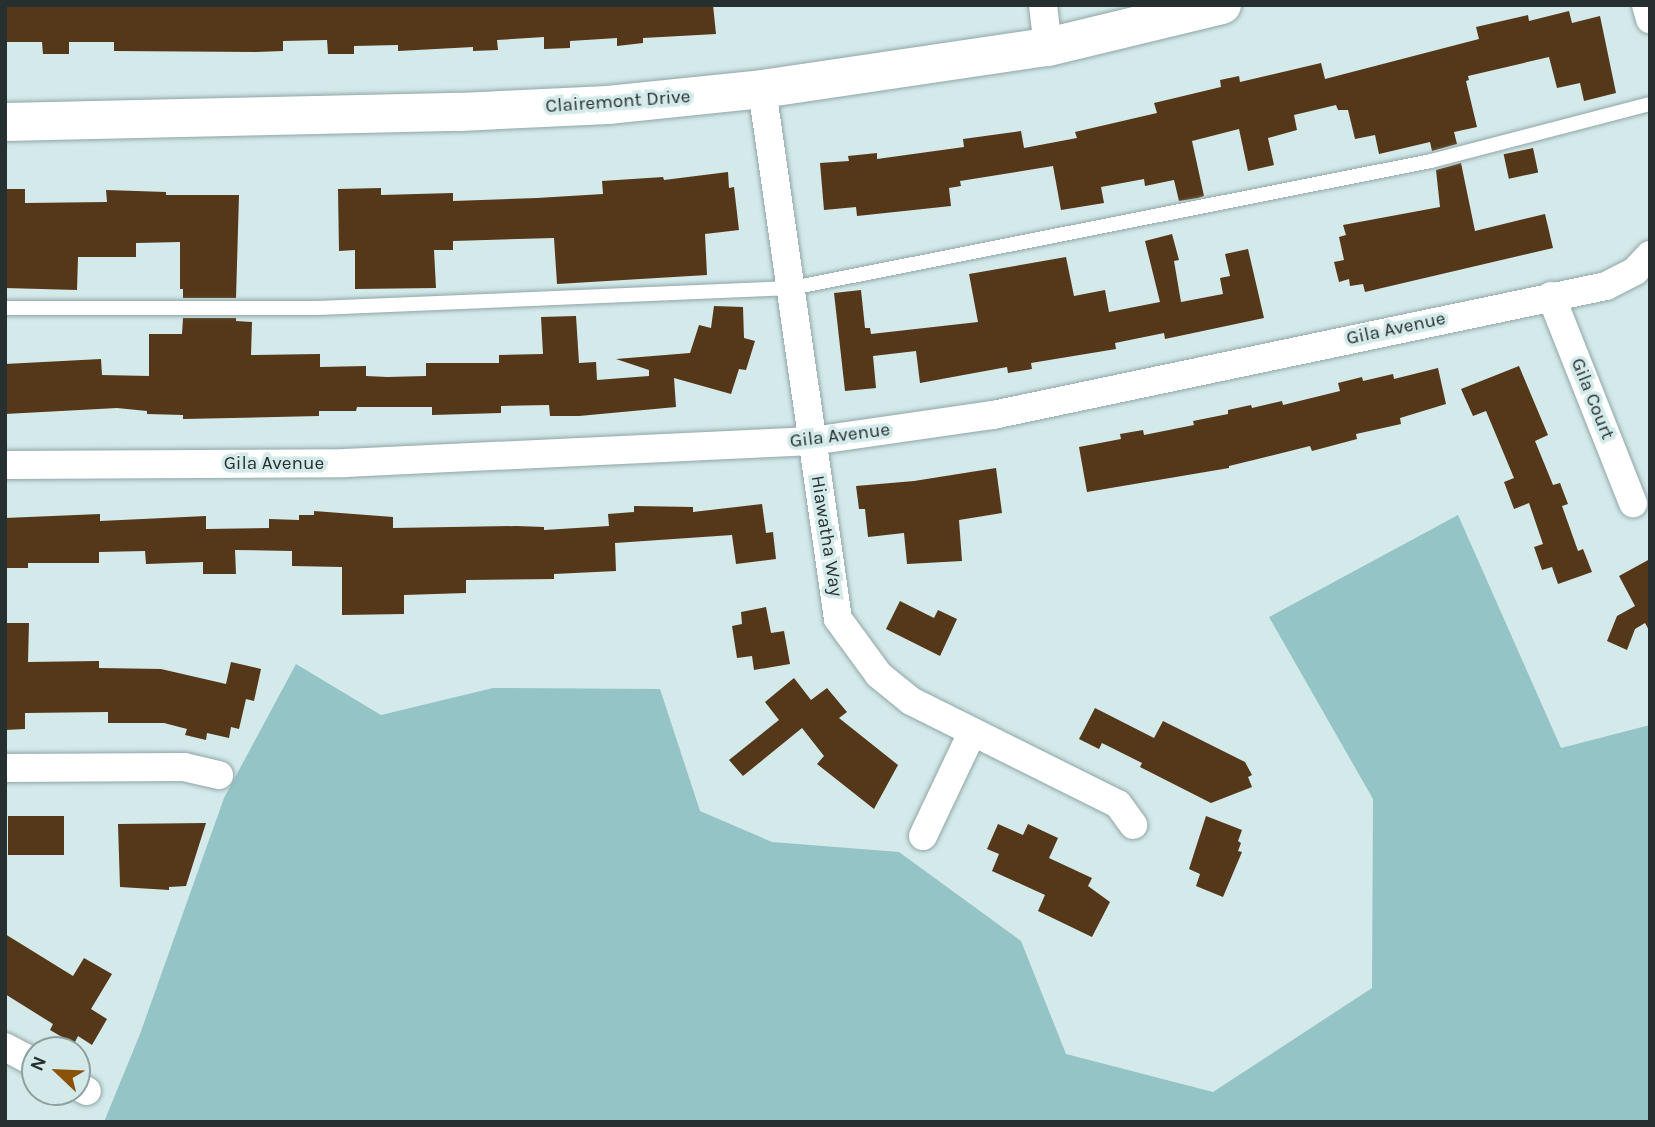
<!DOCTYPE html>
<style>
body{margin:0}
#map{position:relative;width:1655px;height:1127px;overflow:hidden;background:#d3e9ea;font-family:Karla,sans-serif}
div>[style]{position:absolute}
.green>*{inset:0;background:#95c4c6}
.building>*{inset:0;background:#553719;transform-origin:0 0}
.roads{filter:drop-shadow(0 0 2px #90a5a6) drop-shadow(0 0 2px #90a5a6)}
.service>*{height:14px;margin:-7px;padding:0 7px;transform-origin:7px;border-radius:7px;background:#fff}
.minor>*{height:28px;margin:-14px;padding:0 14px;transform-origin:14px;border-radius:14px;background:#fff}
.primary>*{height:38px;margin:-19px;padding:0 19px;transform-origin:19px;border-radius:19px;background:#fff}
span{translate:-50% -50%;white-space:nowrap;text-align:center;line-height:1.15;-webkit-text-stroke:7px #d3e9ea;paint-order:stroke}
.street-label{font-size:19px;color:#273030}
.frame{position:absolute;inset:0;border:7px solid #273030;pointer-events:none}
.north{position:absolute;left:21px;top:1036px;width:70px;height:70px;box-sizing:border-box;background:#d3e9ea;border:2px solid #8e9fa0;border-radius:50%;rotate:293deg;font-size:19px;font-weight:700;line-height:28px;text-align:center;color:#273030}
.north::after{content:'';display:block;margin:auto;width:24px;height:32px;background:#8b520a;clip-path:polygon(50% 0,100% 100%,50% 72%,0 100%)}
</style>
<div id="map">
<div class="green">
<div style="clip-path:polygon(1458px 515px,1561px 748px,1650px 725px,1650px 1122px,104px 1122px,140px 1034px,224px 798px,296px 664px,381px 715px,493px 688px,660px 689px,700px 811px,772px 842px,899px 852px,1021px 941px,1066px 1054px,1213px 1092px,1372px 988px,1373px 799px,1269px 617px)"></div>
</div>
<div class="building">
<div style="clip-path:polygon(5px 5px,713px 5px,716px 34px,643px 38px,643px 43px,617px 46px,617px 38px,570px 41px,570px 48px,544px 49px,544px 37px,497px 40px,498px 50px,473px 51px,473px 47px,398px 51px,398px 45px,354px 46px,354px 54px,328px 54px,327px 40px,283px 41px,283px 51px,256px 52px,114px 51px,114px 42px,69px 42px,69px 54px,43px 54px,42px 42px,5px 42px)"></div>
<div style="clip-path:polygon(1569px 11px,1572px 23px,1600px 16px,1616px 93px,1584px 101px,1580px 83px,1557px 88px,1549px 57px,1468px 76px,1469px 80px,1466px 81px,1477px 127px,1454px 132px,1457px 144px,1432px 151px,1430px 142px,1379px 154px,1375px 135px,1355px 139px,1348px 110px,1338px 110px,1336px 105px,1294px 115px,1297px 130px,1268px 138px,1274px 165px,1248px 171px,1239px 129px,1192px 141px,1204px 196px,1198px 198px,1179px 201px,1174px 180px,1145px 186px,1144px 179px,1101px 187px,1104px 203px,1061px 210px,1053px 166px,960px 181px,961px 186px,949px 188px,951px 206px,857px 216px,856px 207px,824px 210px,820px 163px,849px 161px,848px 156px,877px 153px,877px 159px,964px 147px,963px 139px,1021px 131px,1024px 148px,1077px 138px,1075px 132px,1157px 113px,1154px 103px,1221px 87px,1220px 80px,1239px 76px,1240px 82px,1321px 63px,1325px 79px,1479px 39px,1476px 27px,1528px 15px,1529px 21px)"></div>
<div style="left:1533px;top:148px;width:25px;height:30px;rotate:78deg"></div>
<div style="clip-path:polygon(1461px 163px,1475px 231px,1545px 214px,1553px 248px,1365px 292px,1363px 284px,1350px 286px,1349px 279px,1339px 282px,1334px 262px,1344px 260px,1339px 237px,1346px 235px,1343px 225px,1440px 207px,1436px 170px)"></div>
<div style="clip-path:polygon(728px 172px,729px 188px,734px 187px,739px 230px,705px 234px,707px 275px,557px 284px,554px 238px,453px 241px,453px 250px,434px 250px,436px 288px,355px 289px,355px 250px,339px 251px,338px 189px,381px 188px,381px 195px,453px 193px,453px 201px,537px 198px,603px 194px,602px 181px,663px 177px,664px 180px)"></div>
<div style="clip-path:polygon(5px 189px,25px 189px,25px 203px,107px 202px,106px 190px,166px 192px,166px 195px,239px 195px,236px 298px,183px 298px,183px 289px,180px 289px,180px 242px,136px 243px,136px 257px,78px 257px,77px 290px,5px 288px)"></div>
<div style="clip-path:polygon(1172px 234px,1179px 260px,1174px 261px,1181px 302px,1223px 294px,1220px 278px,1230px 276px,1225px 254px,1248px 249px,1264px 318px,1165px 339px,1164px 333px,1115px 343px,1116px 349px,1031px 363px,1032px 369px,1008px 373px,1007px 367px,920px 383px,916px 351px,873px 356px,876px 388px,845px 391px,834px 293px,861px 290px,865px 328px,870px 328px,871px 334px,978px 322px,969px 274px,1066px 257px,1074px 296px,1105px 290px,1109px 312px,1160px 302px,1145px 241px)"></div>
<div style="clip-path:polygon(714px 306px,743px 307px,744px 338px,755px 341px,746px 370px,739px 369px,731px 394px,674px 378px,676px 407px,579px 416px,550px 416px,549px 405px,501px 406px,501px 413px,432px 415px,432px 407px,357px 407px,356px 411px,319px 411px,319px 416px,183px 419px,183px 415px,147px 414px,147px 411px,117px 408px,5px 414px,5px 364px,101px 359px,102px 375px,149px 376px,149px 334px,182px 334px,183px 318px,236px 318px,236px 321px,252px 322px,251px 355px,320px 354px,320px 367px,366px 366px,366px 376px,387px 377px,426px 376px,426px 363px,499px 363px,499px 355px,543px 354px,541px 317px,576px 316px,579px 363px,596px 362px,597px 380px,649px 376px,649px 370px,616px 359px,690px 353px,699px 325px,711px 328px)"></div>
<div style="clip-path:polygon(1519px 366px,1548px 435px,1535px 441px,1553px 485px,1560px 483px,1568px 504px,1562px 506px,1578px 551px,1583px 549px,1592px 572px,1558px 584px,1552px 567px,1542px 570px,1534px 547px,1543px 544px,1529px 503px,1514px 509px,1504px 482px,1514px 478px,1486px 411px,1473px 416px,1461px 389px)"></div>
<div style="clip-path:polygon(1438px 368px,1446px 404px,1400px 418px,1401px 424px,1356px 434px,1357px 439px,1312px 451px,1310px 446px,1229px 466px,1229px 468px,1087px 492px,1079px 447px,1121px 439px,1120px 434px,1143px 430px,1144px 435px,1194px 425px,1193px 421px,1228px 414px,1228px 410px,1251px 405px,1252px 408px,1282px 401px,1283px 405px,1340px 391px,1338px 383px,1362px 377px,1363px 381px,1393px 374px,1394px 379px)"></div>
<div style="clip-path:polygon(996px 468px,1002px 513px,959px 520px,962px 561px,907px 564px,904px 533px,868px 537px,865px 509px,859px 509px,856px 486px,914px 481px)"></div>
<div style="clip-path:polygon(762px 504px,766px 533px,773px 532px,776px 559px,736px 564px,732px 535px,615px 543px,616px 571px,554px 574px,554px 579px,466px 580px,466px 593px,404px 595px,404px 614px,342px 615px,342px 567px,292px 566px,292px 551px,235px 550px,236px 574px,203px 574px,203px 562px,146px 564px,145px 551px,99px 552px,99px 563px,28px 563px,28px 568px,5px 568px,5px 518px,100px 514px,100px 521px,206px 516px,206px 529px,269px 528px,269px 519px,299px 520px,299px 515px,314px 515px,314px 511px,393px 517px,393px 528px,516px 526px,544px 527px,544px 530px,609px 526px,608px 514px,634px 512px,634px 506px,693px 507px,693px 512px)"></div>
<div style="clip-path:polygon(1650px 559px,1650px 632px,1645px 623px,1635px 629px,1627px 650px,1607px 641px,1617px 616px,1635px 606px,1619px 576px)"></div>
<div style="clip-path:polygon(900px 601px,934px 618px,938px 610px,957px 619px,940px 656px,886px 629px)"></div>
<div style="clip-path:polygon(766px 607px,771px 633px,784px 631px,790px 664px,754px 670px,752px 656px,737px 658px,732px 626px,742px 624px,741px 612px)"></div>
<div style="clip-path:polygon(5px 623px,29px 623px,28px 662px,99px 661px,99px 668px,161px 669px,226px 684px,231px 662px,261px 669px,254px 701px,246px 699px,239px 729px,231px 727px,229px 738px,207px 733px,206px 740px,185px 735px,187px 729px,164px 723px,108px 723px,108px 712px,25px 713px,25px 729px,5px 730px)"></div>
<div style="clip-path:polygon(794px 678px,811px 700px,827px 688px,847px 712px,839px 718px,898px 765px,874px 809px,817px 764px,824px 756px,802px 728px,743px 776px,729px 760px,779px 720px,765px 702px)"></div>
<div style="clip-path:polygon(1095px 708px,1154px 738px,1163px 721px,1245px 762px,1252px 775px,1248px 777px,1252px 787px,1211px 803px,1140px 767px,1142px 763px,1102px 743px,1099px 749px,1079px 739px)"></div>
<div style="left:64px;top:816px;width:39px;height:56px;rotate:90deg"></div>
<div style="clip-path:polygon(1206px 816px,1242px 830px,1238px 841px,1241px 843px,1238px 851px,1242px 852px,1223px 897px,1196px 886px,1200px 874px,1189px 869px)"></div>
<div style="clip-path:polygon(206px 823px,186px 886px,169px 887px,169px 890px,120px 887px,118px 824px)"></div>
<div style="clip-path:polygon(998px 824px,1023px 835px,1028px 824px,1058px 838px,1049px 858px,1092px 878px,1088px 886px,1110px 902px,1092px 937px,1038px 911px,1045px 895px,992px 871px,999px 854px,987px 849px)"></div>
<div style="clip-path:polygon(5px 934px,73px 976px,84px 958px,112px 974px,91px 1009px,107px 1019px,92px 1045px,78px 1036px,74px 1044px,50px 1030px,53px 1024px,5px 994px)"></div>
</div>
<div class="roads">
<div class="service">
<div style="left:5px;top:308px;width:312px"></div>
<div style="left:317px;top:308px;width:475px;rotate:-2.4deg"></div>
<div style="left:792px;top:288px;width:651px;rotate:-11.24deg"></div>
<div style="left:1431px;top:161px;width:226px;rotate:-14.6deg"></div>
</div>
<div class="minor">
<div style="left:1043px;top:5px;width:42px;rotate:83.2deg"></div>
<div style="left:1646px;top:5px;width:15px;rotate:74deg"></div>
<div style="left:762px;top:89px;width:535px;rotate:81.84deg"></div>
<div style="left:838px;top:619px;width:69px;rotate:53.8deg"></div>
<div style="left:879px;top:675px;width:41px;rotate:39.1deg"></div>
<div style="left:911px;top:701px;width:231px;rotate:26.5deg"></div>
<div style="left:1118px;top:804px;width:26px;rotate:54deg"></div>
<div style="left:1551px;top:296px;width:223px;rotate:68.4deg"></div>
<div style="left:5px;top:465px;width:340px;rotate:-0.3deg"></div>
<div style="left:345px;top:463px;width:468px;rotate:-2.7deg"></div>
<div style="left:812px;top:441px;width:183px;rotate:-8.2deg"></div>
<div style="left:993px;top:415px;width:626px;rotate:-11.88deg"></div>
<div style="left:1606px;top:286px;width:33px;rotate:-27deg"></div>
<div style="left:1635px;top:271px;width:22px;rotate:-47deg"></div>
<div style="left:5px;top:768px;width:179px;rotate:-0.3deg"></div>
<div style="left:184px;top:767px;width:36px;rotate:13deg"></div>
<div style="left:923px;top:836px;width:114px;rotate:-64.6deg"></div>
<div style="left:5px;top:1047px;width:34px;rotate:28deg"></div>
<div style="left:77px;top:1086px;width:11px;rotate:27deg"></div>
</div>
<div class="primary">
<div style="left:5px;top:122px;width:455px;rotate:-1.3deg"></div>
<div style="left:460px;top:112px;width:148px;rotate:-2.7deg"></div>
<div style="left:608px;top:105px;width:155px;rotate:-5.9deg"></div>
<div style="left:762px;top:89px;width:289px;rotate:-8.4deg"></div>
<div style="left:1048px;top:47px;width:179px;rotate:-13.6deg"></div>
</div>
</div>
<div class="street-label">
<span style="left:618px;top:102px;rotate:-4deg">Clairemont Drive</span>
<span style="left:1396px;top:329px;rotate:-12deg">Gila Avenue</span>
<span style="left:1592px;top:399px;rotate:68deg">Gila Court</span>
<span style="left:840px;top:436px;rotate:-7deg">Gila Avenue</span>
<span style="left:274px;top:464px">Gila Avenue</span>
<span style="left:826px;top:536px;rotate:81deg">Hiawatha Way</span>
</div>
<div class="frame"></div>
<div class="north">N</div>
</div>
